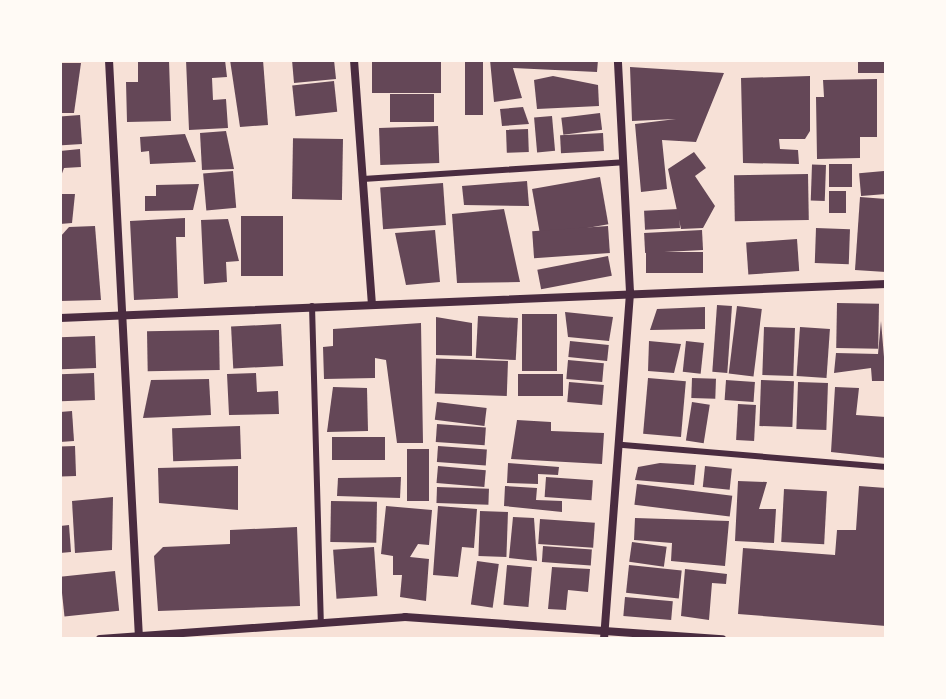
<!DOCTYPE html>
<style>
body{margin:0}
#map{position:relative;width:946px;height:699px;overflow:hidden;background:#f7e1d7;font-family:"IBM Plex Sans",sans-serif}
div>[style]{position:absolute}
.building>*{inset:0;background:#644757;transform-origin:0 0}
.service>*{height:6px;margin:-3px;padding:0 3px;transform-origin:3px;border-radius:3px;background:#4a2c40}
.minor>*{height:8px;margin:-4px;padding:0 4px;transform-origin:4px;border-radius:4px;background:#4a2c40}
span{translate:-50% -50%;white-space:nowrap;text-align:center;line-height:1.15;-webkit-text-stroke:8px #fffaf5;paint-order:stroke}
.frame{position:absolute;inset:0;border:62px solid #fffaf5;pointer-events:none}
</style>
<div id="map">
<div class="building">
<div style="clip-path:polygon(138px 60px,169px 60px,171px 121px,127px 122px,126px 82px,138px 82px)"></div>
<div style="clip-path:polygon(186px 60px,225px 60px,227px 77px,212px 78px,213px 100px,226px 99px,228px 128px,189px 130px)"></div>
<div style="clip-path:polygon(230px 60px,263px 60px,268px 125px,240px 127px)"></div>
<div style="clip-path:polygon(292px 60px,334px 60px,336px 79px,294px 83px)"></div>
<div style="left:372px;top:60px;width:69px;height:33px"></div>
<div style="left:465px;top:60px;width:18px;height:55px"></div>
<div style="clip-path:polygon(490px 60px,598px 60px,597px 72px,513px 68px,522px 98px,494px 102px)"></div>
<div style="left:858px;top:61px;width:28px;height:12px"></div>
<div style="clip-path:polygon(60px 63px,81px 63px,74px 113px,60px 113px)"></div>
<div style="clip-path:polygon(630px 67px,724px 73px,696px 142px,662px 140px,667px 189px,641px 192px,635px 124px,676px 119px,632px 121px)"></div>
<div style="clip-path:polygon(553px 76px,598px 85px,599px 106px,537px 109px,534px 80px)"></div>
<div style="clip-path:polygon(810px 76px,810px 131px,805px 139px,779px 139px,780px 149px,798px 150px,799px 164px,743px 163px,741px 78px)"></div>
<div style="clip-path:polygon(877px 79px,877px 137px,860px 137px,860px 158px,817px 159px,816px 97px,824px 97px,823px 80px)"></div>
<div style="left:334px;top:81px;width:31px;height:42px;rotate:84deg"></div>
<div style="left:434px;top:94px;width:28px;height:44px;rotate:90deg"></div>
<div style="clip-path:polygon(523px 107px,529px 124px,502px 126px,500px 109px)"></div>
<div style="left:600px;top:113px;width:17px;height:39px;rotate:83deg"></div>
<div style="left:80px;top:115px;width:29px;height:20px;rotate:86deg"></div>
<div style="left:552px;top:116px;width:35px;height:18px;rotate:85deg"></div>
<div style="left:438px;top:126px;width:37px;height:59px;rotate:88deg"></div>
<div style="left:528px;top:129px;width:23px;height:22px;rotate:88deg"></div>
<div style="clip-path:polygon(226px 131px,234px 169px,202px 170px,200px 133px)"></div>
<div style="left:603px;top:133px;width:18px;height:43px;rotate:87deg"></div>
<div style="clip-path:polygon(185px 134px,196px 162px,150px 164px,149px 151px,141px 152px,140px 137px)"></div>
<div style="left:343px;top:139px;width:61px;height:50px;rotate:91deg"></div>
<div style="clip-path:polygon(80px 149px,81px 167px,64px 168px,60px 179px,60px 151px)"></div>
<div style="clip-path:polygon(694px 152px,706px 168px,695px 176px,715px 206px,703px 228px,681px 229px,668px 169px)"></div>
<div style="left:829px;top:164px;width:23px;height:23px"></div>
<div style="left:826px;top:165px;width:36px;height:14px;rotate:92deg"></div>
<div style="left:233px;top:171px;width:37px;height:30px;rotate:85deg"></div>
<div style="left:884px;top:171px;width:23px;height:25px;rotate:85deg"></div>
<div style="left:808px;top:174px;width:46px;height:74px;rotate:89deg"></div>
<div style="left:600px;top:177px;width:48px;height:69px;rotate:80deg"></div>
<div style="clip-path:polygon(527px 181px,529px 206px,464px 205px,462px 186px)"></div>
<div style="left:443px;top:183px;width:42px;height:63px;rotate:86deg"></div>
<div style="clip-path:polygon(199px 184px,193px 210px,145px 211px,145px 196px,156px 196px,156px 185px)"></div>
<div style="left:829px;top:191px;width:17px;height:22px"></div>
<div style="clip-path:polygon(60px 194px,75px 194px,72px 223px,60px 224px)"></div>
<div style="clip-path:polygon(860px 197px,886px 199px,886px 272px,855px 270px)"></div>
<div style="clip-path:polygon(504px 209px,520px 282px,457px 283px,452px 214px)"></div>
<div style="left:679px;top:209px;width:19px;height:35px;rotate:87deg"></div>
<div style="left:283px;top:216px;width:60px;height:42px;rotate:90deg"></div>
<div style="clip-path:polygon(185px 218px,185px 237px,176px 237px,178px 298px,134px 300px,130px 221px)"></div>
<div style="clip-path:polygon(228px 219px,239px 261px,226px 262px,227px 282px,204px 284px,201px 220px)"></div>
<div style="clip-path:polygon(95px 226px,101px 300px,60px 301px,60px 237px,69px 227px)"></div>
<div style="left:608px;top:226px;width:27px;height:76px;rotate:86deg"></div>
<div style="left:816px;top:228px;width:34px;height:35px;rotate:2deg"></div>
<div style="clip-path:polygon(435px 230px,440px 282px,406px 285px,395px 233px)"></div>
<div style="left:702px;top:230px;width:20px;height:58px;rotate:87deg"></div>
<div style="left:797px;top:239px;width:32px;height:51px;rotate:86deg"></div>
<div style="left:703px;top:252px;width:21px;height:57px;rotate:90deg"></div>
<div style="left:608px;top:256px;width:20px;height:72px;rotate:79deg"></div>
<div style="left:837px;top:303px;width:42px;height:45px;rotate:1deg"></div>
<div style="left:717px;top:305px;width:15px;height:67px;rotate:4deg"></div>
<div style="left:737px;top:306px;width:25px;height:68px;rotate:7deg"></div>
<div style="clip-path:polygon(705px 307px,705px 329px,650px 330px,657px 309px)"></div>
<div style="clip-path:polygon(565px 312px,613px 317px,609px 341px,568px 337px)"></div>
<div style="left:522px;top:314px;width:35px;height:57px"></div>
<div style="left:478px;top:316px;width:40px;height:42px;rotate:3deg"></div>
<div style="clip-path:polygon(436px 317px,472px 323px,472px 356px,436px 355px)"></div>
<div style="clip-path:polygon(881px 321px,886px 381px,872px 381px,871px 368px,834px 373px,836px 353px,878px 354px)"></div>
<div style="clip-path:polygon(421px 323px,423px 443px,397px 443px,386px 360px,375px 358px,375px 378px,324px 379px,323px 347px,333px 346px,333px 329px)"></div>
<div style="left:281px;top:324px;width:42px;height:50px;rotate:87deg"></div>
<div style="left:764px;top:327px;width:31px;height:48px;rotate:2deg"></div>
<div style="left:800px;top:327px;width:30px;height:49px;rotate:4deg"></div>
<div style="left:219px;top:330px;width:40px;height:72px;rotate:89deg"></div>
<div style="left:95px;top:336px;width:32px;height:35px;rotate:88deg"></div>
<div style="left:570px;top:341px;width:39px;height:16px;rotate:6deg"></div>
<div style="clip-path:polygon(649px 341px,681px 344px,674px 373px,648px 371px)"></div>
<div style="left:686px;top:341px;width:18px;height:31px;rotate:6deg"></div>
<div style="left:568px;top:360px;width:36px;height:19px;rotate:5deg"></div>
<div style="left:508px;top:361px;width:35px;height:72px;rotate:92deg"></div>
<div style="left:94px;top:373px;width:27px;height:34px;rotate:88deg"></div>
<div style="clip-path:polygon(256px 373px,257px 392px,278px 391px,279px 414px,229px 415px,227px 374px)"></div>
<div style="left:518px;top:374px;width:45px;height:22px"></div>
<div style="left:648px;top:378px;width:38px;height:56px;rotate:5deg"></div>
<div style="left:692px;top:378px;width:24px;height:20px;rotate:2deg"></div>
<div style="clip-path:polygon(209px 379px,211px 415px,143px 418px,151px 380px)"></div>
<div style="left:726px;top:380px;width:29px;height:20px;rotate:4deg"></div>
<div style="left:761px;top:380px;width:33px;height:46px;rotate:2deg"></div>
<div style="left:569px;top:382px;width:35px;height:20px;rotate:5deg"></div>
<div style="left:798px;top:382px;width:30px;height:47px;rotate:2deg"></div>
<div style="clip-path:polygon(333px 387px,367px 388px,368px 431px,327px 432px)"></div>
<div style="clip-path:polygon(835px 387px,859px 388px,856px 415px,886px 417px,886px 458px,831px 452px)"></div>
<div style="left:437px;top:402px;width:50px;height:18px;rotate:7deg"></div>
<div style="left:692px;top:402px;width:18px;height:39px;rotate:9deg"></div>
<div style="left:738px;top:404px;width:18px;height:36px;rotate:3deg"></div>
<div style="clip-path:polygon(72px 411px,74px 441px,60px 442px,60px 412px)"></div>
<div style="clip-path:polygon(517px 420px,551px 422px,551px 431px,604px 433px,602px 464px,511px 459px)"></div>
<div style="left:437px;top:424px;width:49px;height:18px;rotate:4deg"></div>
<div style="left:240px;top:426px;width:33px;height:68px;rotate:88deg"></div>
<div style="left:332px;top:437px;width:53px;height:23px"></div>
<div style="left:75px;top:446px;width:30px;height:15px;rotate:88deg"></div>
<div style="left:438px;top:446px;width:49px;height:16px;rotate:4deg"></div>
<div style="left:407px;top:449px;width:22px;height:52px"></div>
<div style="clip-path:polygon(508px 463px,559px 467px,558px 475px,538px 474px,538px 484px,507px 483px)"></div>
<div style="clip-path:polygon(660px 463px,696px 465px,694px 485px,635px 480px,638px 467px)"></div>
<div style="clip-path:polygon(238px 466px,238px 510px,159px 503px,158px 468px)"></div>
<div style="left:438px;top:466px;width:48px;height:17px;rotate:5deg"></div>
<div style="left:705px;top:466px;width:27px;height:21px;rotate:6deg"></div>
<div style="clip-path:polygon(401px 477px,400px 498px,337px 496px,338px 478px)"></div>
<div style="left:546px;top:477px;width:47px;height:20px;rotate:4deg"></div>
<div style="clip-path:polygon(738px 481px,767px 482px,759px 509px,776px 509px,774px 543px,735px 541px)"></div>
<div style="left:637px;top:484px;width:96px;height:21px;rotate:7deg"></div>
<div style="clip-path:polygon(505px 486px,537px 488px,536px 500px,562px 501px,562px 512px,504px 506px)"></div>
<div style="clip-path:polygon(859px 486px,886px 488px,886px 626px,738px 614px,743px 548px,835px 555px,837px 530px,856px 530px)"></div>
<div style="left:437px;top:487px;width:52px;height:16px;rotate:2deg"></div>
<div style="left:784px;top:489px;width:43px;height:53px;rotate:3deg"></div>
<div style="clip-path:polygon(113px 497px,112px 550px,75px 553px,72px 501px)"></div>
<div style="left:331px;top:501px;width:46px;height:41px;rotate:1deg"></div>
<div style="clip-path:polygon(386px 506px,432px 510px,429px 545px,418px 544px,410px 557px,429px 559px,426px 601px,400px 597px,402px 575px,393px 575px,393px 556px,381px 554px)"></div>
<div style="clip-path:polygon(438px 506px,477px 509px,474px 548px,462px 547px,458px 577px,433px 575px)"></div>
<div style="left:480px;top:511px;width:28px;height:45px;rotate:2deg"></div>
<div style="clip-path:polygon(513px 517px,534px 518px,537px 561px,509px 558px)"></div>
<div style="clip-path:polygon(635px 518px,729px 521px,725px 566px,671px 561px,672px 543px,634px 540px)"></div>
<div style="left:540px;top:519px;width:55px;height:25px;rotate:4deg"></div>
<div style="clip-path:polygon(69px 525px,71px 552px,60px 553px,60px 526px)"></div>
<div style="clip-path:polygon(297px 527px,300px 606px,158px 611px,154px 556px,163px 547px,230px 544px,230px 530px)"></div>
<div style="left:632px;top:542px;width:35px;height:20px;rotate:8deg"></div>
<div style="left:543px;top:546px;width:49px;height:16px;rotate:4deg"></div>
<div style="left:374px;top:547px;width:49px;height:41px;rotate:86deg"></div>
<div style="left:477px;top:561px;width:22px;height:44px;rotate:8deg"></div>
<div style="left:507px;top:565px;width:25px;height:40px;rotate:5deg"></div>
<div style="left:629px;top:565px;width:53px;height:28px;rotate:6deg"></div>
<div style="clip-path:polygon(552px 567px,590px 569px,588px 592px,568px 590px,566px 610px,548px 609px)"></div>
<div style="clip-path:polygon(685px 569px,727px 574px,726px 584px,712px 583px,709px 620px,681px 616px)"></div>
<div style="left:115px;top:571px;width:40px;height:55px;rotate:84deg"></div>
<div style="left:625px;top:597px;width:48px;height:19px;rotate:5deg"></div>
</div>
<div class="service">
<div style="left:363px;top:179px;width:261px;rotate:-3.7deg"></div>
<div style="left:312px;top:306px;width:314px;rotate:88.4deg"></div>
<div style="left:623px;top:445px;width:264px;rotate:4.8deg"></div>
</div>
<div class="minor">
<div style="left:109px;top:60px;width:579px;rotate:87.03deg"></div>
<div style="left:354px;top:60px;width:244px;rotate:85.8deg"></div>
<div style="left:60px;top:318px;width:827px;rotate:-2.36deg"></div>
<div style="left:100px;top:639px;width:306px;rotate:-4.1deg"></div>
<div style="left:405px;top:617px;width:318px;rotate:4deg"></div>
<div style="left:604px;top:639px;width:348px;rotate:-85.7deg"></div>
<div style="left:630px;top:292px;width:232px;rotate:-93deg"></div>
</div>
<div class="frame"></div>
</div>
